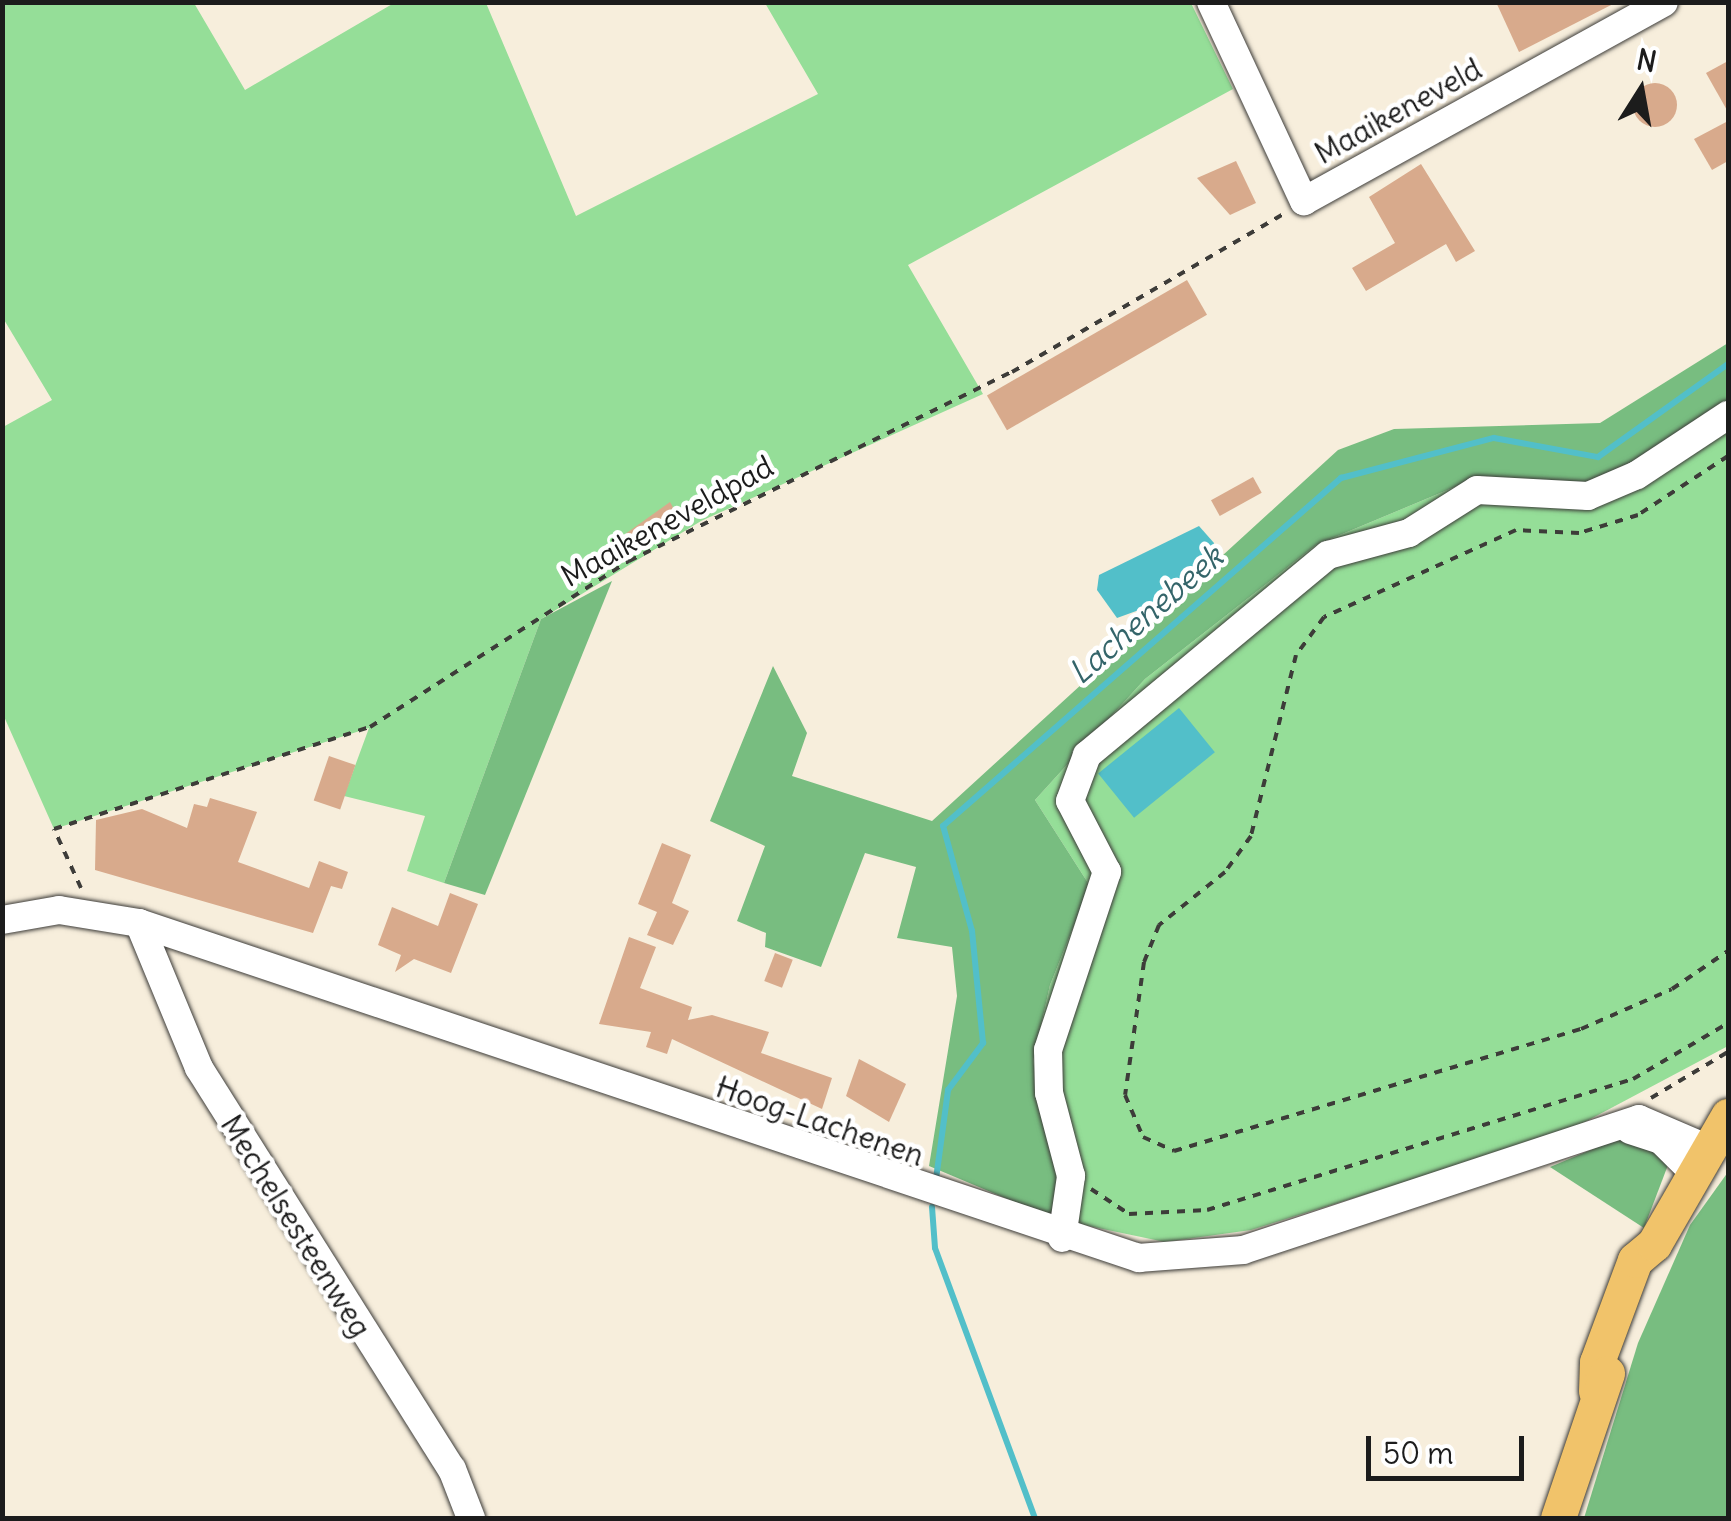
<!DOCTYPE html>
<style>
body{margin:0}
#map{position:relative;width:1731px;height:1521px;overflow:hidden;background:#f7eedc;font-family:Delius,sans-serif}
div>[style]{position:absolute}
.green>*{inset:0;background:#95de98}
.forest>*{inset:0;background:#78bd80}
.water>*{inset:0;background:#52bfc9;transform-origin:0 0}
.stream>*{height:6px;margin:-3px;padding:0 3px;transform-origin:3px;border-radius:3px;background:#52bfc9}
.building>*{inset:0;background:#d8aa8c;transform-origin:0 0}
.round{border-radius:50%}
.path>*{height:4px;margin-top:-2px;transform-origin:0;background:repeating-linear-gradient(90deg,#3d3c39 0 8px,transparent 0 16px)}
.roads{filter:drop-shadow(0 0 2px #3d3c39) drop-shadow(0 0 2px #3d3c39)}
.minor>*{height:28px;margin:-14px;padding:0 14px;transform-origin:14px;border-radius:14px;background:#fff}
.major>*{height:35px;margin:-17.5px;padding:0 17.5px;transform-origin:17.5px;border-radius:17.5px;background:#f1c36a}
span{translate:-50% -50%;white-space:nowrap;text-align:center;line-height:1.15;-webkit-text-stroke:9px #fff;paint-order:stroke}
.street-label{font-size:30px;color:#1c1c1c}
.water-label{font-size:32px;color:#34656a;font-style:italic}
.frame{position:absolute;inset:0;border:5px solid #1c1c1c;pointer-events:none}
.north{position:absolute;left:1591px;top:40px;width:100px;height:100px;-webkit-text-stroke:8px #fff;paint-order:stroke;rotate:11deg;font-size:28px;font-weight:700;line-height:40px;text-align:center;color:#1c1c1c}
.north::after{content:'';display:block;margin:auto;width:35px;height:45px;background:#1c1c1c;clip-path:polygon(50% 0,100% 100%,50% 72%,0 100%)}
.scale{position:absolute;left:1366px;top:1436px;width:158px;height:45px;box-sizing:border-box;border:5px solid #1c1c1c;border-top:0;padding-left:12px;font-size:30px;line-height:35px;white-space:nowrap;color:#1c1c1c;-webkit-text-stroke:8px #fff;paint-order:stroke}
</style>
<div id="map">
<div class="green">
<div style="clip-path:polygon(3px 3px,194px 3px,245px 90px,394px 3px,486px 3px,576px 216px,818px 94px,765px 3px,1191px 3px,1233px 89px,908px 265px,983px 394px,701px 521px,541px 619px,444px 883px,407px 871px,425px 816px,344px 796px,369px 728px,54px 829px,2px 712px,3px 427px,52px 400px,3px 318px)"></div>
<div style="clip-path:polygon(1728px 411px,1728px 1046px,1566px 1132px,1251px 1230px,1165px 1242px,1055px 1219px,1033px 1062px,1050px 985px,1090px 886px,1035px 800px,1145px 679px,1316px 545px,1481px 476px,1582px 492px)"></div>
</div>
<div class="forest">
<div style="clip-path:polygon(1728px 343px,1728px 411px,1582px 492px,1481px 476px,1316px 545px,1145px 679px,1035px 800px,1090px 886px,1050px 985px,1033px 1062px,1059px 1164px,1055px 1219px,929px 1166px,957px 996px,952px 947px,897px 938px,916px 867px,865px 853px,821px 967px,765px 947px,766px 933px,737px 921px,765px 846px,710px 821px,773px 666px,807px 733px,792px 776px,932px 821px,1338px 450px,1394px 429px,1600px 423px)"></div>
<div style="clip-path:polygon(612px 581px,485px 895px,444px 883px,541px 619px)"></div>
<div style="clip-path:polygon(1624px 1136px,1641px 1137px,1668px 1165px,1644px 1228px,1550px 1167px)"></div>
<div style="clip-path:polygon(1728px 1172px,1728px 1518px,1584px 1518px,1638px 1343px,1690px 1225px)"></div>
</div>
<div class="water">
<div style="clip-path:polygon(1199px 526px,1214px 543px,1209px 556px,1150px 606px,1117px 618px,1097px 590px,1099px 575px)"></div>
<div style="left:1179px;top:708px;width:57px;height:104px;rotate:51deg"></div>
</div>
<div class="stream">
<div style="left:936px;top:1179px;width:90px;rotate:-82.3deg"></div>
<div style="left:948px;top:1090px;width:59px;rotate:-53.3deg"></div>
<div style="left:983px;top:1043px;width:113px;rotate:-95.6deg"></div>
<div style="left:972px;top:931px;width:109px;rotate:-105.4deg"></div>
<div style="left:943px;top:826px;width:529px;rotate:-41.17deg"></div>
<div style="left:1341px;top:478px;width:158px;rotate:-14.7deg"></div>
<div style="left:1494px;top:438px;width:106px;rotate:10.4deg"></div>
<div style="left:1598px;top:457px;width:160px;rotate:-35.6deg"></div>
<div style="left:932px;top:1207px;width:41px;rotate:85.8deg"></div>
<div style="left:935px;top:1248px;width:288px;rotate:69.7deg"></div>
</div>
<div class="building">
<div style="clip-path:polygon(1496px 2px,1617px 2px,1519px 52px)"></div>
<div style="clip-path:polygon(1728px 61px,1728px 112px,1706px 73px)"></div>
<div class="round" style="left:1633px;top:83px;width:44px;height:44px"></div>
<div style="clip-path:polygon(1728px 121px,1728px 161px,1712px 170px,1694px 139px)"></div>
<div style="clip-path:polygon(1236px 161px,1256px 203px,1230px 215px,1197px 178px)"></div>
<div style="clip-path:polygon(1421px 164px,1475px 251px,1456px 262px,1446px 244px,1366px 291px,1352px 268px,1395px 243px,1369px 197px)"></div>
<div style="left:1187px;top:280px;width:40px;height:231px;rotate:60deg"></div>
<div style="left:1253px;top:477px;width:18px;height:48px;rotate:61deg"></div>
<div style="clip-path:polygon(670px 502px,684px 527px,628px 553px,621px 537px)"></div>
<div style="left:329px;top:756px;width:28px;height:47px;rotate:19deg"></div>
<div style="clip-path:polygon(210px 798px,257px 812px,238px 862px,309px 888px,319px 861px,348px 872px,342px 889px,331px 886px,313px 933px,95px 870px,96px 820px,142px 809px,187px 828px,194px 804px,207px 807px)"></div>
<div style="clip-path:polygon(662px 843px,691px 855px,672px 903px,689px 911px,673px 945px,647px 935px,657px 912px,638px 904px)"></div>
<div style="clip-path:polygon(450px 893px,478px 904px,451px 973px,414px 959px,395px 972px,401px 955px,378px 945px,392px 907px,438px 926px)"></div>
<div style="clip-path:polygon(629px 937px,656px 947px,640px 988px,692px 1007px,688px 1020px,712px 1015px,769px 1032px,761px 1053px,832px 1078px,822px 1109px,672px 1039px,667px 1054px,646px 1047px,651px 1032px,599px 1024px)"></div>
<div style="left:775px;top:953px;width:19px;height:30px;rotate:21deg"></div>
<div style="clip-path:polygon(859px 1059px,906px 1084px,889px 1122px,846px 1096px)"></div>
</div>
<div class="path">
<div style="left:1728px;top:456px;width:108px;rotate:146.8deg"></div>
<div style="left:1638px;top:515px;width:62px;rotate:163deg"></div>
<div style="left:1579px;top:533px;width:63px;rotate:-177.3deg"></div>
<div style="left:1516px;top:530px;width:211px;rotate:155.6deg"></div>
<div style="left:1324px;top:617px;width:47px;rotate:126.4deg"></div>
<div style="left:1296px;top:655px;width:187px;rotate:104deg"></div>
<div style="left:1251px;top:836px;width:44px;rotate:125.8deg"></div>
<div style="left:1225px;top:872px;width:85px;rotate:141.2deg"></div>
<div style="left:1159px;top:925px;width:40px;rotate:112deg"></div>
<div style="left:1144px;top:962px;width:134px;rotate:98.1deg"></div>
<div style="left:1125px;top:1095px;width:46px;rotate:66.8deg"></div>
<div style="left:1143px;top:1137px;width:34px;rotate:24deg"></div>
<div style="left:1174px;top:1151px;width:425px;rotate:-16.7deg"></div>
<div style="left:1581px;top:1029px;width:99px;rotate:-23.7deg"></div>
<div style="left:1672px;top:989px;width:68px;rotate:-34.2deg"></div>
<div style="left:81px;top:888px;width:65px;rotate:-114.6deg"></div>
<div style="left:54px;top:829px;width:332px;rotate:-17.9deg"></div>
<div style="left:370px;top:727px;width:308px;rotate:-32.7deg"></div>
<div style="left:629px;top:561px;width:427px;rotate:-26.3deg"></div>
<div style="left:1012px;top:372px;width:314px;rotate:-30.2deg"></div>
<div style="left:1651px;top:1098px;width:90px;rotate:-30.9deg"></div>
<div style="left:1091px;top:1189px;width:45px;rotate:33.3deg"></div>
<div style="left:1129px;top:1214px;width:78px;rotate:-2.9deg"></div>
<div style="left:1207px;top:1210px;width:446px;rotate:-17.1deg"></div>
<div style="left:1633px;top:1079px;width:110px;rotate:-30.5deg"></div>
</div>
<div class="roads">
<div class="minor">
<div style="left:1211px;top:2px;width:220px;rotate:65deg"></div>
<div style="left:1304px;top:201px;width:411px;rotate:-28.9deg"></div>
<div style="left:2px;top:920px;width:58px;rotate:-10deg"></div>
<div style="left:59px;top:910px;width:81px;rotate:9.2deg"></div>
<div style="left:139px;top:923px;width:1055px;rotate:18.52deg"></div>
<div style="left:1139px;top:1258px;width:104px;rotate:-4.4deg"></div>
<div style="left:1243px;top:1250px;width:417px;rotate:-18.3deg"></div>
<div style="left:1639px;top:1119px;width:78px;rotate:23.3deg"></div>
<div style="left:139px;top:923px;width:157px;rotate:67.5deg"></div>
<div style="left:199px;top:1068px;width:474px;rotate:57.8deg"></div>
<div style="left:452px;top:1469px;width:53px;rotate:68.8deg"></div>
<div style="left:1630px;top:1130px;width:33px;rotate:18deg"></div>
<div style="left:1661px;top:1140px;width:48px;rotate:45deg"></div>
<div style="left:1062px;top:1238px;width:63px;rotate:-81.7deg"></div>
<div style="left:1071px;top:1176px;width:86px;rotate:-104.8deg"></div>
<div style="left:1049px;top:1093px;width:43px;rotate:-91.3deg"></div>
<div style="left:1048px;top:1050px;width:188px;rotate:-71.7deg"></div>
<div style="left:1107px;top:872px;width:80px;rotate:-117.5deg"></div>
<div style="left:1070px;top:801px;width:49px;rotate:-69.7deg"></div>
<div style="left:1087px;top:755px;width:313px;rotate:-39.7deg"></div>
<div style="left:1328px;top:555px;width:84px;rotate:-15.2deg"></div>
<div style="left:1409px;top:533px;width:80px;rotate:-32.3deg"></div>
<div style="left:1477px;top:490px;width:111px;rotate:3.1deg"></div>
<div style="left:1588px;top:496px;width:53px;rotate:-23.2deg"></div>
<div style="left:1637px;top:475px;width:109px;rotate:-33.4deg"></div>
</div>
<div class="major">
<div style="left:1596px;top:1391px;width:29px;rotate:-88deg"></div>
<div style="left:1597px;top:1362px;width:109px;rotate:-69.6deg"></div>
<div style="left:1635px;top:1260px;width:25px;rotate:-40deg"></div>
<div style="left:1654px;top:1244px;width:148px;rotate:-60deg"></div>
<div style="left:1558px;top:1518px;width:153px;rotate:-71.3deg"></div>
</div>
</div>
<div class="street-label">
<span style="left:1398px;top:111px;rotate:-29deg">Maaikeneveld</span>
<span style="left:667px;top:521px;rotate:-29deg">Maaikeneveldpad</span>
<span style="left:820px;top:1121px;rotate:19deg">Hoog-Lachenen</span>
<span style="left:296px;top:1226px;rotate:58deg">Mechelsesteenweg</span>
</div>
<div class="water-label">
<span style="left:1146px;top:615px;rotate:-41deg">Lachenebeek</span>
</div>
<div class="frame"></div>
<div class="north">N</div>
<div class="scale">50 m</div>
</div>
